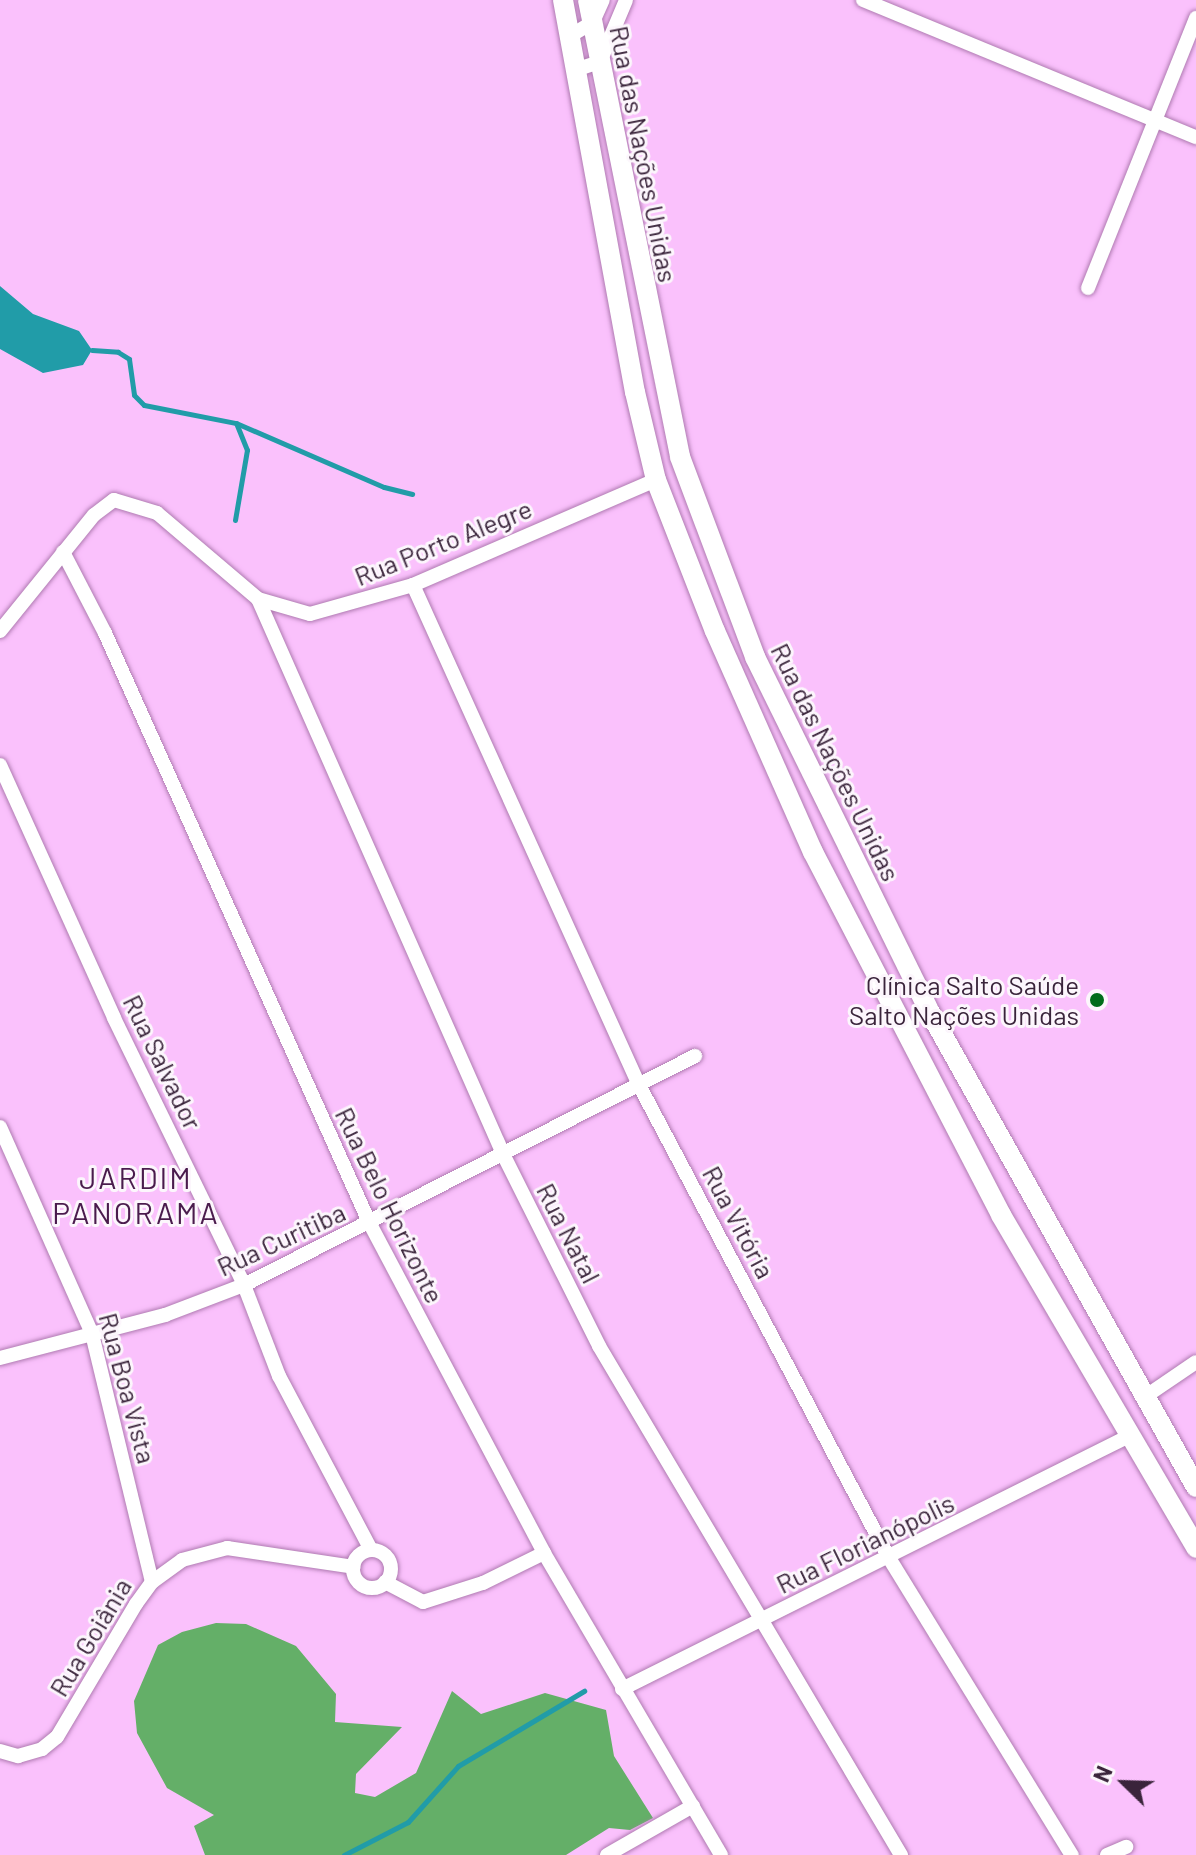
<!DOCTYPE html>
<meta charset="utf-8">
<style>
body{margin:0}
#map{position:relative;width:1196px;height:1855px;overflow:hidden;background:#fac1fc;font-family:Barlow,sans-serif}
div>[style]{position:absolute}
.forest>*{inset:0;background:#64af68}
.water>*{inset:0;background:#219ca8}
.stream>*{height:5px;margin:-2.5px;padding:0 2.5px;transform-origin:2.5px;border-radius:2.5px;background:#219ca8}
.roads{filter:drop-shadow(0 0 2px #af7ab1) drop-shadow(0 0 2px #af7ab1)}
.street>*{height:14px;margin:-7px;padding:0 7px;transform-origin:7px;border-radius:7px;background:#fff}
.street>.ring{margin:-7px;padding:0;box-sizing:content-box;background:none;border:14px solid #fff;border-radius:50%}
.secondary>*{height:20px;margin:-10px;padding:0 10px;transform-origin:10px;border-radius:10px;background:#fff}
.dots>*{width:22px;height:22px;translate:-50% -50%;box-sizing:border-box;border:4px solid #fcf6fc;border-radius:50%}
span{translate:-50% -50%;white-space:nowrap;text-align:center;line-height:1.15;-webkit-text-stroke:6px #fcf6fc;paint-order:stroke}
.street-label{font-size:26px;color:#3a243b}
.poi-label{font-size:26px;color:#3a243b}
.right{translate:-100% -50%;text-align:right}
.quarter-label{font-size:30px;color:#4a1b4d;letter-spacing:2px}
.north{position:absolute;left:1084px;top:1743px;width:80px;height:80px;-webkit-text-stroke:6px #fcf6fc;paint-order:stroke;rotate:293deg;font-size:22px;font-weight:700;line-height:32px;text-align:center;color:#3a243b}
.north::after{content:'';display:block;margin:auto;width:28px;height:36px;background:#3a243b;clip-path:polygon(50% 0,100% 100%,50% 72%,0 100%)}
</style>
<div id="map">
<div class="forest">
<div style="clip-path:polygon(216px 1623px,246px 1624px,296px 1646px,336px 1694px,335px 1722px,402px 1727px,356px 1774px,355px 1793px,375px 1797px,416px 1773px,452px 1691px,481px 1714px,545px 1693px,606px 1710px,614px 1756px,653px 1818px,630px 1830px,609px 1828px,566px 1855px,205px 1855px,194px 1826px,214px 1815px,167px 1788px,137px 1733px,134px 1701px,158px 1645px,182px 1632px)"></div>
</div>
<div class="water">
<div style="clip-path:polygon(0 286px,33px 314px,79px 331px,92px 350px,83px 365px,43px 373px,0 349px)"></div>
</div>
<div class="stream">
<div style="left:92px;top:350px;width:26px;rotate:4deg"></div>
<div style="left:118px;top:352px;width:13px;rotate:32deg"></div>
<div style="left:129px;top:359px;width:36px;rotate:82deg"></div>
<div style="left:134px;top:395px;width:14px;rotate:45deg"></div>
<div style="left:144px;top:405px;width:94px;rotate:11.1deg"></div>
<div style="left:236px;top:423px;width:161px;rotate:23.4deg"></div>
<div style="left:384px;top:487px;width:29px;rotate:14deg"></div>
<div style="left:235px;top:520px;width:71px;rotate:-80.3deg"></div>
<div style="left:247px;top:450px;width:27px;rotate:-112deg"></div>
<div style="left:344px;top:1855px;width:72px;rotate:-27.3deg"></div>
<div style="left:408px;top:1822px;width:75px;rotate:-48.2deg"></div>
<div style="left:458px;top:1766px;width:147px;rotate:-30.8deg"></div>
</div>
<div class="roads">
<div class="street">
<div style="left:863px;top:0;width:360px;rotate:22.4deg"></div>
<div style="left:570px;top:36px;width:27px;rotate:-31deg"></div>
<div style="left:593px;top:22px;width:24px;rotate:-66deg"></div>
<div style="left:575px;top:70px;width:26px;rotate:-18deg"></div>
<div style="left:600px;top:62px;width:67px;rotate:-67.2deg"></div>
<div style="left:1088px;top:288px;width:291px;rotate:-68.2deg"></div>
<div style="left:63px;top:552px;width:91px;rotate:62.6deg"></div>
<div style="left:105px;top:633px;width:648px;rotate:65.85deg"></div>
<div style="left:370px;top:1224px;width:372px;rotate:62.1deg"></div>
<div style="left:544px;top:1553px;width:350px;rotate:59.6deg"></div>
<div style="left:413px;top:585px;width:549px;rotate:65.68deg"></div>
<div style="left:639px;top:1085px;width:535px;rotate:62.14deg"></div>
<div style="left:889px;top:1558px;width:349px;rotate:58.4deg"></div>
<div style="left:258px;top:599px;width:609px;rotate:66.17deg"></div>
<div style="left:504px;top:1156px;width:212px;rotate:63.4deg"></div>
<div style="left:599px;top:1346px;width:592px;rotate:59.32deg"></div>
<div style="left:0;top:631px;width:149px;rotate:-51deg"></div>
<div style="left:94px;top:515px;width:25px;rotate:-37deg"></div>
<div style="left:114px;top:500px;width:45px;rotate:16.8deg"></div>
<div style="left:157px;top:513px;width:133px;rotate:40.4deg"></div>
<div style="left:258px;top:599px;width:54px;rotate:16.1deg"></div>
<div style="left:310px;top:614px;width:107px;rotate:-15.7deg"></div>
<div style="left:413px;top:585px;width:265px;rotate:-23.4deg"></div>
<div style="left:0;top:765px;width:277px;rotate:65.7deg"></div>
<div style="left:114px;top:1018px;width:297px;rotate:64deg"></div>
<div style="left:244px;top:1285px;width:97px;rotate:69deg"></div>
<div style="left:279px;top:1376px;width:197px;rotate:62.1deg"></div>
<div style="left:0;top:1127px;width:227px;rotate:66deg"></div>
<div style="left:92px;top:1334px;width:255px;rotate:76.4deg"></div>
<div style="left:0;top:1358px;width:171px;rotate:-14.6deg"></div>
<div style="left:165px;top:1315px;width:85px;rotate:-20.8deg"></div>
<div style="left:244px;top:1285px;width:506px;rotate:-26.92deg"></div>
<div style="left:1146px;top:1396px;width:60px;rotate:-34.2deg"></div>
<div class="ring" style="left:353px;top:1550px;width:24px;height:24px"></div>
<div style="left:385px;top:1582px;width:43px;rotate:27.8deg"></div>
<div style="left:423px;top:1602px;width:63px;rotate:-17.6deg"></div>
<div style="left:483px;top:1583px;width:68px;rotate:-26.2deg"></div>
<div style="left:622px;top:1689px;width:564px;rotate:-26.52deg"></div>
<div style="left:0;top:1751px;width:19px;rotate:16deg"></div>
<div style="left:18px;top:1756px;width:25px;rotate:-16deg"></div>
<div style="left:42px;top:1749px;width:19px;rotate:-39deg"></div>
<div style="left:57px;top:1737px;width:155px;rotate:-59.3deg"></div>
<div style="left:136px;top:1604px;width:27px;rotate:-54deg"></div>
<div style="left:152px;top:1582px;width:37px;rotate:-36deg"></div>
<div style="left:182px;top:1560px;width:47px;rotate:-14.9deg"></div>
<div style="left:227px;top:1548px;width:128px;rotate:8.5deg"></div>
<div style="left:607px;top:1855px;width:99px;rotate:-29.7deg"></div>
<div style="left:1107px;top:1855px;width:21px;rotate:-23deg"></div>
</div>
<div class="secondary">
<div style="left:563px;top:0;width:399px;rotate:79.6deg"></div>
<div style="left:635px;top:392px;width:90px;rotate:76.6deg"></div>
<div style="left:656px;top:480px;width:162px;rotate:68.7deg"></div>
<div style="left:715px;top:631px;width:242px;rotate:66.1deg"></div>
<div style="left:813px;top:852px;width:409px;rotate:62.6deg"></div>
<div style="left:1001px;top:1215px;width:386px;rotate:59.6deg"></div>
<div style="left:588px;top:0;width:466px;rotate:78.6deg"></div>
<div style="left:680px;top:457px;width:214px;rotate:69.4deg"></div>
<div style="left:755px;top:657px;width:392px;rotate:63.8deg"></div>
<div style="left:928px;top:1009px;width:548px;rotate:60.72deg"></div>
</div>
</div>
<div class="dots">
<div style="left:1097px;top:1000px;background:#016c1b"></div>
</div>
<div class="street-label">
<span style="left:644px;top:154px;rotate:79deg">Rua das Nações Unidas</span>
<span style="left:443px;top:542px;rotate:-22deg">Rua Porto Alegre</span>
<span style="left:836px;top:762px;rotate:64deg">Rua das Nações Unidas</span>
<span style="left:163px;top:1062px;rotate:64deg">Rua Salvador</span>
<span style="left:390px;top:1205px;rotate:64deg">Rua Belo Horizonte</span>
<span style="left:739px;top:1222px;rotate:62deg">Rua Vitória</span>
<span style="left:569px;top:1233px;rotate:63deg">Rua Natal</span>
<span style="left:281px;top:1239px;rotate:-25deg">Rua Curitiba</span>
<span style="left:128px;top:1388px;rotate:75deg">Rua Boa Vista</span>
<span style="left:865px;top:1543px;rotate:-26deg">Rua Florianópolis</span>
<span style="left:90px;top:1637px;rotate:-59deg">Rua Goiânia</span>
</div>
<div class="poi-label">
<span class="right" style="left:1079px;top:1000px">Clínica Salto Saúde<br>Salto Nações Unidas</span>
</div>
<div class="quarter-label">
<span style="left:136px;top:1194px">JARDIM<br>PANORAMA</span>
</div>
<div class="north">N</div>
</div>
